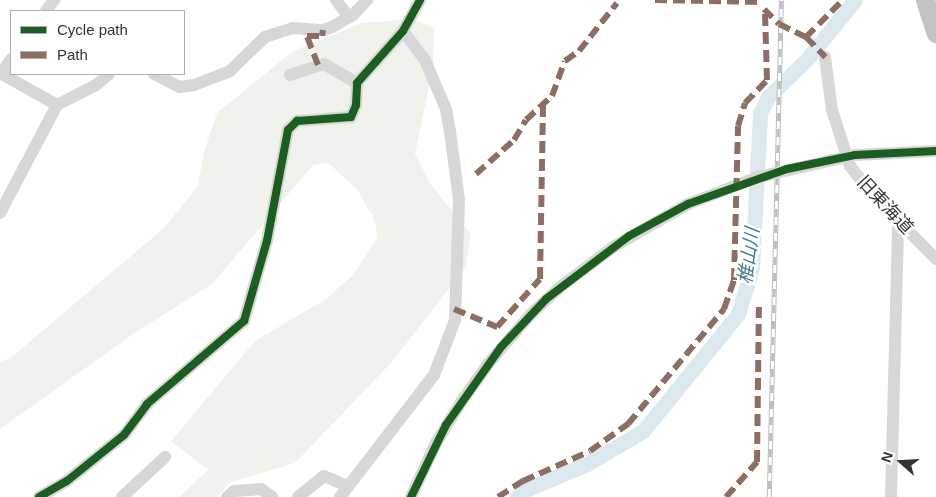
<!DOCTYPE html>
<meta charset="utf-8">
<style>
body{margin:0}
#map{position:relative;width:936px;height:497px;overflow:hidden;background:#fff;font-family:Arial,"Noto Sans JP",sans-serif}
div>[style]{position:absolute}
.green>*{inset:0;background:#f0f3ec}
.river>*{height:15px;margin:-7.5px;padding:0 7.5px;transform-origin:7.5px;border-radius:7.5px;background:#dbe9ee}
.minor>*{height:12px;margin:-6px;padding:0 6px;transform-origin:6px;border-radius:6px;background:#d7d7d7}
.highway>*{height:19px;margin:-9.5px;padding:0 9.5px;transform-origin:9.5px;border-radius:9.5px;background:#c4c4c4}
.rail>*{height:4.5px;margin-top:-2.25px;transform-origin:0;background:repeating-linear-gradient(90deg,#fff 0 8px,#bebebe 0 16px);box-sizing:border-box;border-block:1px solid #bebebe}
.minor-bridge>*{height:12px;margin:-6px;padding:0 6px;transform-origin:6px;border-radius:6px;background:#d7d7d7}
.quiet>*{height:6px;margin-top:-3px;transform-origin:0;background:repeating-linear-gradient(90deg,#8d6e63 0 12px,transparent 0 18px)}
.cycleway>*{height:8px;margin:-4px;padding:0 4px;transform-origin:4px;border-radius:4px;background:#1b5e20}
span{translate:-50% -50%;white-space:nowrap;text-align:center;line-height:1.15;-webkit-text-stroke:5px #fff;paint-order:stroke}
.street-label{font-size:18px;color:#333}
.water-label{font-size:19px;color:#477b8f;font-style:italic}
.legend{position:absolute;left:10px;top:10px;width:175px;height:65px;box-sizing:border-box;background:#fff;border:1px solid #adadad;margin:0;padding:6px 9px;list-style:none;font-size:15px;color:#333}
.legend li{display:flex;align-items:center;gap:10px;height:25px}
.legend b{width:25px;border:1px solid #adadad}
.north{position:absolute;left:876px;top:437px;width:50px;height:50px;-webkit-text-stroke:4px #fff;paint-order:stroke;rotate:289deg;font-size:14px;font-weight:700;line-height:20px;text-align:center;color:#333}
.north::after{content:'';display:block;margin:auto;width:18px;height:22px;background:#333;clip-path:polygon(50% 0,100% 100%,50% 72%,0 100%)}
</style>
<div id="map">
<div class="green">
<div style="clip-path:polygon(412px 19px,434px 28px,433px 67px,415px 154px,431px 185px,471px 234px,466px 267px,391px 363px,295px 463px,231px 482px,217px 497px,179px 497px,208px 470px,171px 441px,255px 341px,326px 299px,353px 275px,377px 238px,375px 221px,357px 189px,328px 163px,313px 165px,212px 284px,136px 332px,0 429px,0 363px,14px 355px,164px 228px,198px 186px,204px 152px,217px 113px,293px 51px,362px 23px)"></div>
</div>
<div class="river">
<div style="left:517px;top:497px;width:11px;rotate:-41deg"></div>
<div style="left:525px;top:490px;width:67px;rotate:-22.8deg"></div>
<div style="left:587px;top:464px;width:65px;rotate:-30.5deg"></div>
<div style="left:643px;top:431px;width:151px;rotate:-50.9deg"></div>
<div style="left:738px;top:314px;width:48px;rotate:-73.1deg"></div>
<div style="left:752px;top:268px;width:155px;rotate:-87deg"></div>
<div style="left:760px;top:113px;width:18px;rotate:-63deg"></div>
<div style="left:768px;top:97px;width:54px;rotate:-44.3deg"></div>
<div style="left:807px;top:59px;width:76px;rotate:-50.9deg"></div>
</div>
<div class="minor">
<div style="left:336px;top:0;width:21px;rotate:53deg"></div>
<div style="left:46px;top:11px;width:14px;rotate:-54deg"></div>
<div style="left:825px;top:57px;width:53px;rotate:82.5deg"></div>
<div style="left:832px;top:110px;width:59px;rotate:72.2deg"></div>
<div style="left:850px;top:166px;width:33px;rotate:52deg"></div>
<div style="left:870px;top:192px;width:94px;rotate:45.4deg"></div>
<div style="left:0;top:73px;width:65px;rotate:29.3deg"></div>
<div style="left:1px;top:73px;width:17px;rotate:-54deg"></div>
<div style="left:154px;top:74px;width:29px;rotate:27deg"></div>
<div style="left:180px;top:87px;width:14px;rotate:-8deg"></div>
<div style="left:194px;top:85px;width:39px;rotate:-21deg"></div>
<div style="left:230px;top:71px;width:49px;rotate:-44.2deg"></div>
<div style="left:265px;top:37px;width:28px;rotate:-18deg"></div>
<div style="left:292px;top:28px;width:31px;rotate:4deg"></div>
<div style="left:323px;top:30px;width:9px;rotate:-18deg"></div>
<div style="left:332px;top:27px;width:24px;rotate:-30deg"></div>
<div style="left:353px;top:15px;width:21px;rotate:-47deg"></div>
<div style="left:290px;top:75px;width:36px;rotate:-18deg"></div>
<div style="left:324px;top:64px;width:38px;rotate:30deg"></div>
<div style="left:855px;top:155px;width:81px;rotate:-2.8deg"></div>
<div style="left:0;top:213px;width:122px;rotate:-62.2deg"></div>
<div style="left:57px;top:105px;width:44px;rotate:-27.1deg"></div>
<div style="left:96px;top:85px;width:17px;rotate:-40deg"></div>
<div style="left:39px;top:497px;width:32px;rotate:-30deg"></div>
<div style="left:67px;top:481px;width:73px;rotate:-38.9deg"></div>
<div style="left:124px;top:435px;width:39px;rotate:-53deg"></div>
<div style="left:147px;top:404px;width:128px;rotate:-40.6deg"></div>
<div style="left:244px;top:321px;width:83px;rotate:-74deg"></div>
<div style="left:267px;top:241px;width:113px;rotate:-79.3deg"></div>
<div style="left:288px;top:130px;width:13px;rotate:-45deg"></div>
<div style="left:297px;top:121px;width:54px;rotate:-4.2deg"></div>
<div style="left:351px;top:117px;width:13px;rotate:-67deg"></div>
<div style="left:356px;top:105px;width:22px;rotate:-87deg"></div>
<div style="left:357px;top:83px;width:69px;rotate:-48.5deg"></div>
<div style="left:403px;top:31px;width:35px;rotate:-61deg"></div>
<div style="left:122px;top:497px;width:59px;rotate:-42.9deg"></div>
<div style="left:227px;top:497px;width:9px;rotate:-41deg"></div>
<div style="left:234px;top:491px;width:27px;rotate:-4deg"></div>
<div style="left:261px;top:489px;width:14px;rotate:36deg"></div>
<div style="left:298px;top:497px;width:33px;rotate:-39deg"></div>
<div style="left:324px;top:476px;width:25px;rotate:23deg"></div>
<div style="left:340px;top:497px;width:154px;rotate:-52.4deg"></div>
<div style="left:434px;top:375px;width:59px;rotate:-69.1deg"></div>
<div style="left:455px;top:320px;width:120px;rotate:-88.1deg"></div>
<div style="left:459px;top:200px;width:69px;rotate:-97.5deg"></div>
<div style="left:450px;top:132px;width:23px;rotate:-100deg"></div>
<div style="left:446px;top:109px;width:53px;rotate:-113.2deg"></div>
<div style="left:425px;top:60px;width:36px;rotate:-127deg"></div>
<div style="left:411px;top:497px;width:60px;rotate:-65.2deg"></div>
<div style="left:436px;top:443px;width:48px;rotate:-58.6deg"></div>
<div style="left:461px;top:402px;width:47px;rotate:-54.6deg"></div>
<div style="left:488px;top:364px;width:65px;rotate:-49.4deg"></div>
<div style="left:530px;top:315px;width:41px;rotate:-43deg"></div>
<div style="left:560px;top:287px;width:66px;rotate:-37deg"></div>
<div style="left:613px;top:247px;width:86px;rotate:-29.8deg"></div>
<div style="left:891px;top:497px;width:275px;rotate:-88.5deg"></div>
</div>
<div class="highway">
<div style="left:925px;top:0;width:35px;rotate:72deg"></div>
</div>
<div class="rail">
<div style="left:769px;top:497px;width:497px;rotate:-88.6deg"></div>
</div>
<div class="minor-bridge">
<div style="left:688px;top:204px;width:75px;rotate:-21.1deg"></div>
<div style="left:758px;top:177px;width:99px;rotate:-12.8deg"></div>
</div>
<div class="quiet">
<div style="left:655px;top:0;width:107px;rotate:1.1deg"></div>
<div style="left:764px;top:9px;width:21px;rotate:45deg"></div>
<div style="left:779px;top:24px;width:30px;rotate:26deg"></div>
<div style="left:806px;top:37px;width:52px;rotate:-45deg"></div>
<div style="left:806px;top:37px;width:28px;rotate:46deg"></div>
<div style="left:318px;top:65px;width:31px;rotate:-111deg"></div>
<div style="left:307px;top:36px;width:15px"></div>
<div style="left:322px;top:36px;width:6px;rotate:-81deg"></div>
<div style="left:476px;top:174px;width:51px;rotate:-41.8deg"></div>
<div style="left:514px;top:140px;width:23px;rotate:-59deg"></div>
<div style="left:526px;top:120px;width:35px;rotate:-43deg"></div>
<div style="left:552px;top:96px;width:37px;rotate:-70deg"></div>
<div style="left:565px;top:61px;width:17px;rotate:-36deg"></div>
<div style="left:579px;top:51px;width:61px;rotate:-51.6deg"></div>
<div style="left:454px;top:309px;width:47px;rotate:22.7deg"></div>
<div style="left:497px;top:327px;width:64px;rotate:-48.1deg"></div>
<div style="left:540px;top:279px;width:173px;rotate:-89deg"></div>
<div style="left:498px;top:497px;width:30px;rotate:-33deg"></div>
<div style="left:523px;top:481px;width:73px;rotate:-24.1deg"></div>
<div style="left:590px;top:451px;width:47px;rotate:-35.4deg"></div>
<div style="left:628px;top:424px;width:150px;rotate:-50.1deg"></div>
<div style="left:724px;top:309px;width:31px;rotate:-71deg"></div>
<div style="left:734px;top:280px;width:154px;rotate:-88.5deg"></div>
<div style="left:738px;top:126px;width:24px;rotate:-73deg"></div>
<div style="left:745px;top:103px;width:32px;rotate:-46deg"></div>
<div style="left:767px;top:80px;width:67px;rotate:-91.7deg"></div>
<div style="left:726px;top:497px;width:47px;rotate:-48.5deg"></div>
<div style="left:757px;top:462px;width:155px;rotate:-89.3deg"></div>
</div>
<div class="cycleway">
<div style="left:39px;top:497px;width:32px;rotate:-30deg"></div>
<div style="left:67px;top:481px;width:73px;rotate:-38.9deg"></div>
<div style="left:124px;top:435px;width:39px;rotate:-53deg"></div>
<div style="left:147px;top:404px;width:128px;rotate:-40.6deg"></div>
<div style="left:244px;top:321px;width:83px;rotate:-74deg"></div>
<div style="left:267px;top:241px;width:113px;rotate:-79.3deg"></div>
<div style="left:288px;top:130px;width:13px;rotate:-45deg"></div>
<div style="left:297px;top:121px;width:54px;rotate:-4.2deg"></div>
<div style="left:351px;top:117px;width:13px;rotate:-67deg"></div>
<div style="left:356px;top:105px;width:22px;rotate:-87deg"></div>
<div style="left:357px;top:83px;width:69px;rotate:-48.5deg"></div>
<div style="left:403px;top:31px;width:35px;rotate:-61deg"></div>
<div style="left:411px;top:497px;width:80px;rotate:-64.1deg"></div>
<div style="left:446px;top:425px;width:95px;rotate:-54.8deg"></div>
<div style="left:501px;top:347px;width:66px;rotate:-46.8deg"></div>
<div style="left:546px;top:299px;width:104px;rotate:-37.2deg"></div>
<div style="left:629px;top:236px;width:67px;rotate:-28.5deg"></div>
<div style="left:688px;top:204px;width:105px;rotate:-19.5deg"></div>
<div style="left:787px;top:169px;width:69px;rotate:-11.6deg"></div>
<div style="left:855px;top:155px;width:81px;rotate:-2.8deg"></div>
</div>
<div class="street-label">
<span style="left:885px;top:205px;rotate:47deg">旧東海道</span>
</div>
<div class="water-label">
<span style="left:749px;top:256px;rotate:-82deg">椎山川</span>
</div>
<ul class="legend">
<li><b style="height:6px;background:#1b5e20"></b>Cycle path</li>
<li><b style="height:6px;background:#8d6e63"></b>Path</li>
</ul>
<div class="north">N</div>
</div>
